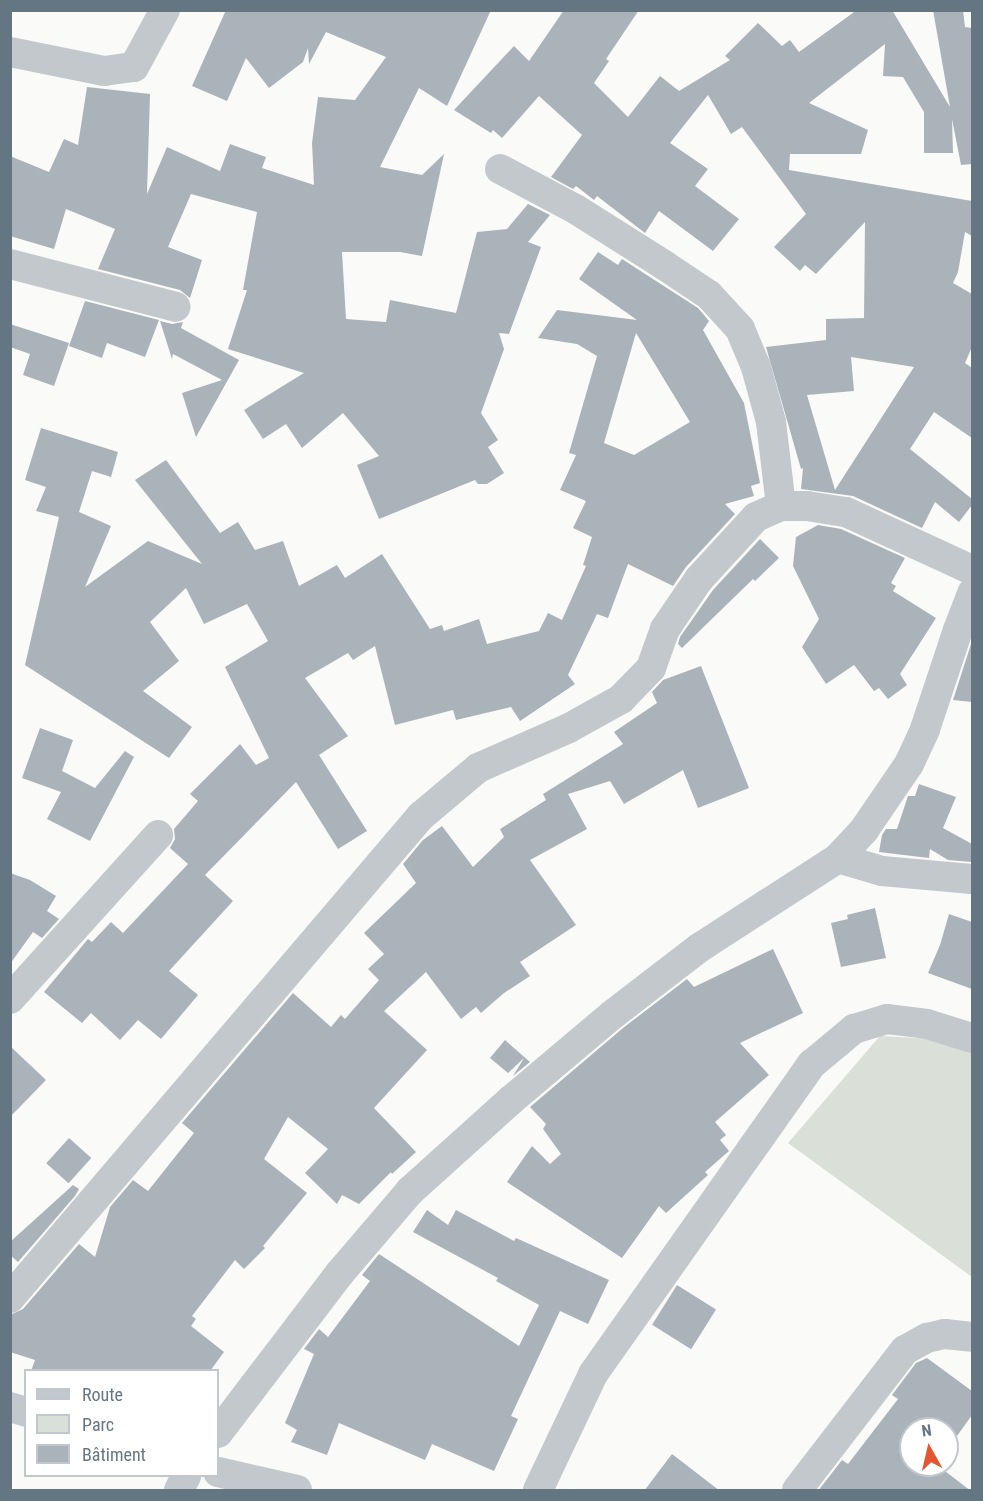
<!DOCTYPE html>
<meta charset="utf-8">
<style>
body{margin:0}
#map{position:relative;width:983px;height:1501px;overflow:hidden;background:#fafaf8;font-family:"Roboto Condensed",sans-serif}
div>[style]{position:absolute}
.green>*{inset:0;background:#dadfd7}
.building>*{inset:0;background:#aab3b9;transform-origin:0 0}
.street>*{height:30px;margin:-15px;padding:0 15px;transform-origin:15px;border-radius:15px;background:#c3c8cc}
span{translate:-50% -50%;white-space:nowrap;text-align:center;line-height:1.15;-webkit-text-stroke:6px #fff;paint-order:stroke}
.frame{position:absolute;inset:0;border:12px solid #657683;pointer-events:none}
.legend{position:absolute;left:24px;top:1369px;width:195px;height:108px;box-sizing:border-box;background:#fff;border:2px solid #c1c8cd;margin:0;padding:8px 10px;list-style:none;font-size:18px;color:#657683}
.legend li{display:flex;align-items:center;gap:12px;height:30px}
.legend b{width:30px;border:2px solid #c1c8cd}
.north{position:absolute;left:899px;top:1417px;width:60px;height:60px;box-sizing:border-box;background:#fff;border:2px solid #c1c8cd;border-radius:50%;rotate:352deg;font-size:16px;font-weight:700;line-height:24px;text-align:center;color:#657683}
.north::after{content:'';display:block;margin:auto;width:21px;height:27px;background:#e4572e;clip-path:polygon(50% 0,100% 100%,50% 72%,0 100%)}
</style>
<div id="map">
<div class="green">
<div style="clip-path:polygon(880px 1036px,972px 1041px,972px 1277px,788px 1143px)"></div>
</div>
<div class="building">
<div style="clip-path:polygon(226px 10px,491px 10px,447px 106px,419px 88px,380px 167px,422px 175px,444px 154px,422px 256px,400px 252px,342px 252px,346px 319px,386px 322px,390px 300px,456px 313px,477px 232px,507px 229px,528px 204px,550px 215px,528px 242px,541px 247px,509px 334px,499px 333px,504px 349px,481px 413px,498px 440px,488px 447px,504px 473px,487px 484px,478px 484px,475px 480px,379px 519px,357px 465px,379px 456px,343px 413px,302px 448px,286px 424px,263px 439px,244px 410px,304px 373px,228px 349px,247px 290px,243px 290px,257px 212px,191px 194px,168px 247px,202px 260px,190px 298px,180px 290px,98px 269px,115px 229px,66px 209px,54px 249px,10px 236px,10px 156px,49px 172px,64px 139px,78px 145px,87px 87px,150px 94px,147px 194px,167px 147px,220px 171px,230px 144px,266px 157px,262px 168px,314px 185px,312px 143px,318px 97px,355px 100px,386px 57px,326px 32px,309px 64px,308px 48px,303px 62px,269px 88px,246px 58px,227px 101px,192px 86px)"></div>
<div style="clip-path:polygon(evenodd,564px 10px,639px 10px,606px 59px,609px 61px,594px 83px,628px 117px,660px 76px,679px 91px,730px 60px,725px 56px,758px 23px,782px 46px,790px 40px,799px 52px,857px 10px,892px 10px,950px 107px,933px 10px,963px 10px,965px 27px,972px 28px,972px 164px,961px 165px,952px 119px,953px 153px,924px 153px,924px 112px,903px 77px,883px 76px,885px 44px,809px 103px,868px 130px,861px 154px,790px 154px,789px 170px,972px 201px,972px 236px,965px 232px,958px 272px,953px 283px,972px 294px,972px 347px,965px 363px,972px 368px,972px 438px,934px 412px,910px 449px,972px 499px,972px 505px,959px 522px,935px 502px,922px 528px,853px 496px,801px 489px,803px 468px,801px 469px,766px 347px,826px 340px,826px 319px,864px 318px,865px 222px,816px 274px,805px 265px,800px 271px,774px 247px,806px 214px,742px 127px,731px 134px,708px 95px,670px 143px,708px 169px,695px 186px,739px 219px,713px 251px,659px 211px,645px 233px,597px 196px,594px 200px,576px 186px,573px 189px,551px 177px,582px 135px,539px 96px,502px 138px,493px 130px,491px 133px,454px 110px,514px 46px,529px 61px,564px 10px,851px 357px,914px 367px,835px 490px,807px 395px,854px 391px,851px 357px)"></div>
<div style="clip-path:polygon(evenodd,598px 252px,618px 265px,622px 259px,698px 308px,709px 321px,703px 330px,744px 403px,760px 483px,751px 486px,754px 496px,725px 504px,735px 514px,686px 567px,673px 586px,628px 564px,608px 618px,597px 614px,568px 675px,575px 684px,520px 721px,511px 707px,456px 720px,453px 710px,395px 725px,375px 646px,353px 660px,348px 653px,305px 678px,348px 736px,319px 755px,367px 831px,338px 849px,296px 782px,205px 875px,233px 901px,169px 971px,198px 995px,161px 1039px,138px 1020px,120px 1040px,91px 1013px,82px 1023px,44px 992px,88px 939px,92px 942px,111px 922px,123px 933px,188px 864px,170px 848px,175px 839px,174px 829px,198px 801px,190px 794px,240px 744px,256px 765px,269px 758px,225px 667px,268px 641px,247px 604px,204px 624px,186px 588px,150px 622px,179px 661px,143px 691px,192px 727px,169px 758px,25px 665px,59px 517px,36px 511px,46px 487px,25px 480px,41px 428px,118px 452px,111px 477px,92px 471px,79px 512px,111px 526px,85px 587px,148px 541px,202px 564px,135px 480px,166px 460px,220px 533px,238px 522px,255px 550px,283px 541px,299px 586px,337px 565px,345px 578px,382px 554px,430px 629px,442px 625px,444px 631px,479px 619px,487px 644px,539px 631px,548px 613px,562px 620px,586px 566px,583px 565px,592px 537px,573px 528px,586px 501px,560px 490px,576px 455px,569px 453px,597px 356px,577px 344px,538px 338px,557px 310px,637px 320px,579px 279px,598px 252px,636px 333px,690px 422px,634px 455px,604px 443px,636px 333px)"></div>
<div style="clip-path:polygon(85px 301px,159px 320px,145px 357px,107px 343px,102px 358px,69px 346px)"></div>
<div style="clip-path:polygon(160px 321px,172px 324px,183px 322px,181px 328px,239px 360px,196px 437px,182px 393px,222px 380px,173px 354px,172px 359px)"></div>
<div style="clip-path:polygon(10px 324px,69px 343px,54px 386px,23px 375px,30px 354px,10px 347px)"></div>
<div style="clip-path:polygon(818px 525px,841px 529px,905px 558px,891px 583px,896px 586px,893px 591px,936px 618px,900px 674px,907px 685px,888px 699px,879px 688px,874px 691px,854px 665px,826px 684px,802px 647px,819px 619px,793px 566px,796px 537px)"></div>
<div style="clip-path:polygon(760px 539px,779px 558px,755px 581px,753px 579px,682px 648px,678px 644px,680px 637px,713px 590px)"></div>
<div style="clip-path:polygon(972px 641px,972px 702px,953px 700px)"></div>
<div style="clip-path:polygon(701px 666px,749px 788px,698px 808px,683px 770px,624px 804px,610px 781px,568px 794px,587px 829px,530px 860px,576px 925px,520px 962px,530px 976px,504px 993px,481px 1013px,476px 1007px,461px 1019px,426px 972px,384px 1011px,427px 1050px,374px 1108px,416px 1152px,392px 1174px,391px 1172px,359px 1204px,342px 1195px,337px 1204px,305px 1173px,328px 1149px,288px 1117px,264px 1159px,307px 1193px,263px 1246px,265px 1248px,244px 1269px,235px 1260px,192px 1316px,196px 1319px,191px 1326px,224px 1352px,210px 1371px,31px 1371px,35px 1360px,10px 1352px,10px 1315px,23px 1309px,79px 1244px,95px 1257px,110px 1207px,133px 1180px,148px 1191px,194px 1133px,182px 1123px,293px 993px,331px 1027px,341px 1015px,345px 1019px,379px 980px,368px 969px,384px 954px,364px 933px,416px 883px,403px 864px,423px 840px,442px 826px,473px 867px,504px 837px,500px 829px,546px 800px,543px 794px,623px 744px,614px 732px,657px 703px,652px 692px,663px 680px)"></div>
<div style="clip-path:polygon(40px 728px,73px 740px,62px 771px,95px 788px,125px 751px,134px 757px,90px 841px,47px 819px,61px 792px,22px 778px)"></div>
<div style="clip-path:polygon(919px 784px,956px 797px,943px 828px,972px 844px,972px 862px,948px 860px,930px 849px,929px 858px,879px 852px,882px 835px,886px 829px,897px 829px,908px 796px,915px 796px)"></div>
<div style="clip-path:polygon(10px 873px,30px 880px,56px 896px,47px 911px,59px 919px,42px 938px,33px 932px,10px 964px)"></div>
<div style="clip-path:polygon(875px 908px,886px 958px,841px 967px,831px 923px,848px 919px,847px 915px)"></div>
<div style="clip-path:polygon(949px 914px,972px 922px,972px 989px,928px 973px,940px 945px)"></div>
<div style="clip-path:polygon(773px 949px,803px 1013px,740px 1043px,769px 1075px,715px 1122px,726px 1135px,720px 1140px,729px 1151px,705px 1172px,708px 1175px,666px 1213px,659px 1206px,622px 1258px,507px 1182px,532px 1146px,550px 1164px,561px 1154px,543px 1129px,546px 1124px,530px 1107px,623px 1028px,687px 979px,694px 987px)"></div>
<div style="clip-path:polygon(505px 1040px,530px 1062px,513px 1076px,524px 1058px,508px 1073px,490px 1058px)"></div>
<div style="clip-path:polygon(10px 1046px,46px 1080px,10px 1117px)"></div>
<div style="left:69px;top:1138px;width:30px;height:34px;rotate:42deg"></div>
<div style="clip-path:polygon(73px 1185px,79px 1189px,75px 1196px,18px 1262px,10px 1255px,10px 1242px)"></div>
<div style="clip-path:polygon(427px 1210px,448px 1225px,456px 1210px,514px 1241px,516px 1238px,609px 1280px,588px 1324px,560px 1311px,511px 1416px,518px 1419px,494px 1471px,432px 1444px,425px 1460px,339px 1423px,327px 1455px,291px 1442px,297px 1430px,285px 1423px,314px 1354px,304px 1349px,319px 1329px,328px 1337px,370px 1281px,362px 1275px,379px 1254px,519px 1346px,539px 1305px,496px 1281px,498px 1278px,413px 1232px)"></div>
<div style="left:677px;top:1285px;width:46px;height:47px;rotate:32deg"></div>
<div style="clip-path:polygon(927px 1358px,972px 1391px,972px 1415px,947px 1450px,947px 1429px,911px 1429px,911px 1465px,937px 1465px,971px 1491px,818px 1491px,842px 1460px,848px 1464px,898px 1399px,892px 1395px,916px 1363px)"></div>
<div style="clip-path:polygon(672px 1454px,720px 1491px,644px 1491px)"></div>
</div>
<div class="street">
<div style="left:10px;top:52px;width:96px;rotate:11.4deg"></div>
<div style="left:104px;top:71px;width:30px;rotate:-8deg"></div>
<div style="left:134px;top:67px;width:65px;rotate:-61.5deg"></div>
<div style="left:500px;top:169px;width:87px;rotate:28deg"></div>
<div style="left:577px;top:210px;width:103px;rotate:32.3deg"></div>
<div style="left:664px;top:265px;width:54px;rotate:33.7deg"></div>
<div style="left:709px;top:295px;width:46px;rotate:47.6deg"></div>
<div style="left:740px;top:329px;width:41px;rotate:67.2deg"></div>
<div style="left:756px;top:367px;width:57px;rotate:74.7deg"></div>
<div style="left:771px;top:422px;width:85px;rotate:83.2deg"></div>
<div style="left:10px;top:264px;width:171px;rotate:14.5deg"></div>
<div style="left:838px;top:858px;width:38px;rotate:-47deg"></div>
<div style="left:864px;top:830px;width:80px;rotate:-55.7deg"></div>
<div style="left:909px;top:764px;width:38px;rotate:-65deg"></div>
<div style="left:925px;top:729px;width:104px;rotate:-71.6deg"></div>
<div style="left:958px;top:630px;width:40px;rotate:-69deg"></div>
<div style="left:10px;top:999px;width:221px;rotate:-47.9deg"></div>
<div style="left:10px;top:1298px;width:633px;rotate:-49.55deg"></div>
<div style="left:421px;top:816px;width:75px;rotate:-40.1deg"></div>
<div style="left:478px;top:768px;width:99px;rotate:-23.7deg"></div>
<div style="left:569px;top:728px;width:60px;rotate:-29.1deg"></div>
<div style="left:621px;top:699px;width:43px;rotate:-45.9deg"></div>
<div style="left:651px;top:668px;width:41px;rotate:-70.3deg"></div>
<div style="left:665px;top:629px;width:60px;rotate:-55.8deg"></div>
<div style="left:699px;top:579px;width:84px;rotate:-47.4deg"></div>
<div style="left:756px;top:517px;width:27px;rotate:-24deg"></div>
<div style="left:781px;top:506px;width:26px"></div>
<div style="left:807px;top:506px;width:39px;rotate:9deg"></div>
<div style="left:846px;top:512px;width:139px;rotate:24.7deg"></div>
<div style="left:10px;top:1407px;width:17px;rotate:17deg"></div>
<div style="left:218px;top:1433px;width:201px;rotate:-52.7deg"></div>
<div style="left:340px;top:1273px;width:108px;rotate:-49.5deg"></div>
<div style="left:410px;top:1191px;width:136px;rotate:-42deg"></div>
<div style="left:511px;top:1100px;width:132px;rotate:-40.1deg"></div>
<div style="left:612px;top:1015px;width:110px;rotate:-37.6deg"></div>
<div style="left:699px;top:948px;width:166px;rotate:-32.9deg"></div>
<div style="left:838px;top:858px;width:46px;rotate:16.5deg"></div>
<div style="left:882px;top:871px;width:90px;rotate:5.1deg"></div>
<div style="left:218px;top:1472px;width:81px;rotate:12.8deg"></div>
<div style="left:179px;top:1490px;width:16px;rotate:-63deg"></div>
<div style="left:538px;top:1490px;width:128px;rotate:-64.6deg"></div>
<div style="left:593px;top:1374px;width:380px;rotate:-54.8deg"></div>
<div style="left:812px;top:1064px;width:55px;rotate:-39.8deg"></div>
<div style="left:854px;top:1029px;width:34px;rotate:-17deg"></div>
<div style="left:887px;top:1019px;width:40px;rotate:7.1deg"></div>
<div style="left:927px;top:1024px;width:47px;rotate:17.3deg"></div>
<div style="left:797px;top:1490px;width:177px;rotate:-52.4deg"></div>
<div style="left:905px;top:1350px;width:25px;rotate:-29deg"></div>
<div style="left:927px;top:1338px;width:18px;rotate:-13deg"></div>
<div style="left:945px;top:1334px;width:27px;rotate:6deg"></div>
</div>
<div class="frame"></div>
<ul class="legend">
<li><b style="height:8px;background:#c3c8cc"></b>Route</li>
<li><b style="height:16px;background:#dadfd7"></b>Parc</li>
<li><b style="height:16px;background:#aab3b9"></b>Bâtiment</li>
</ul>
<div class="north">N</div>
</div>
